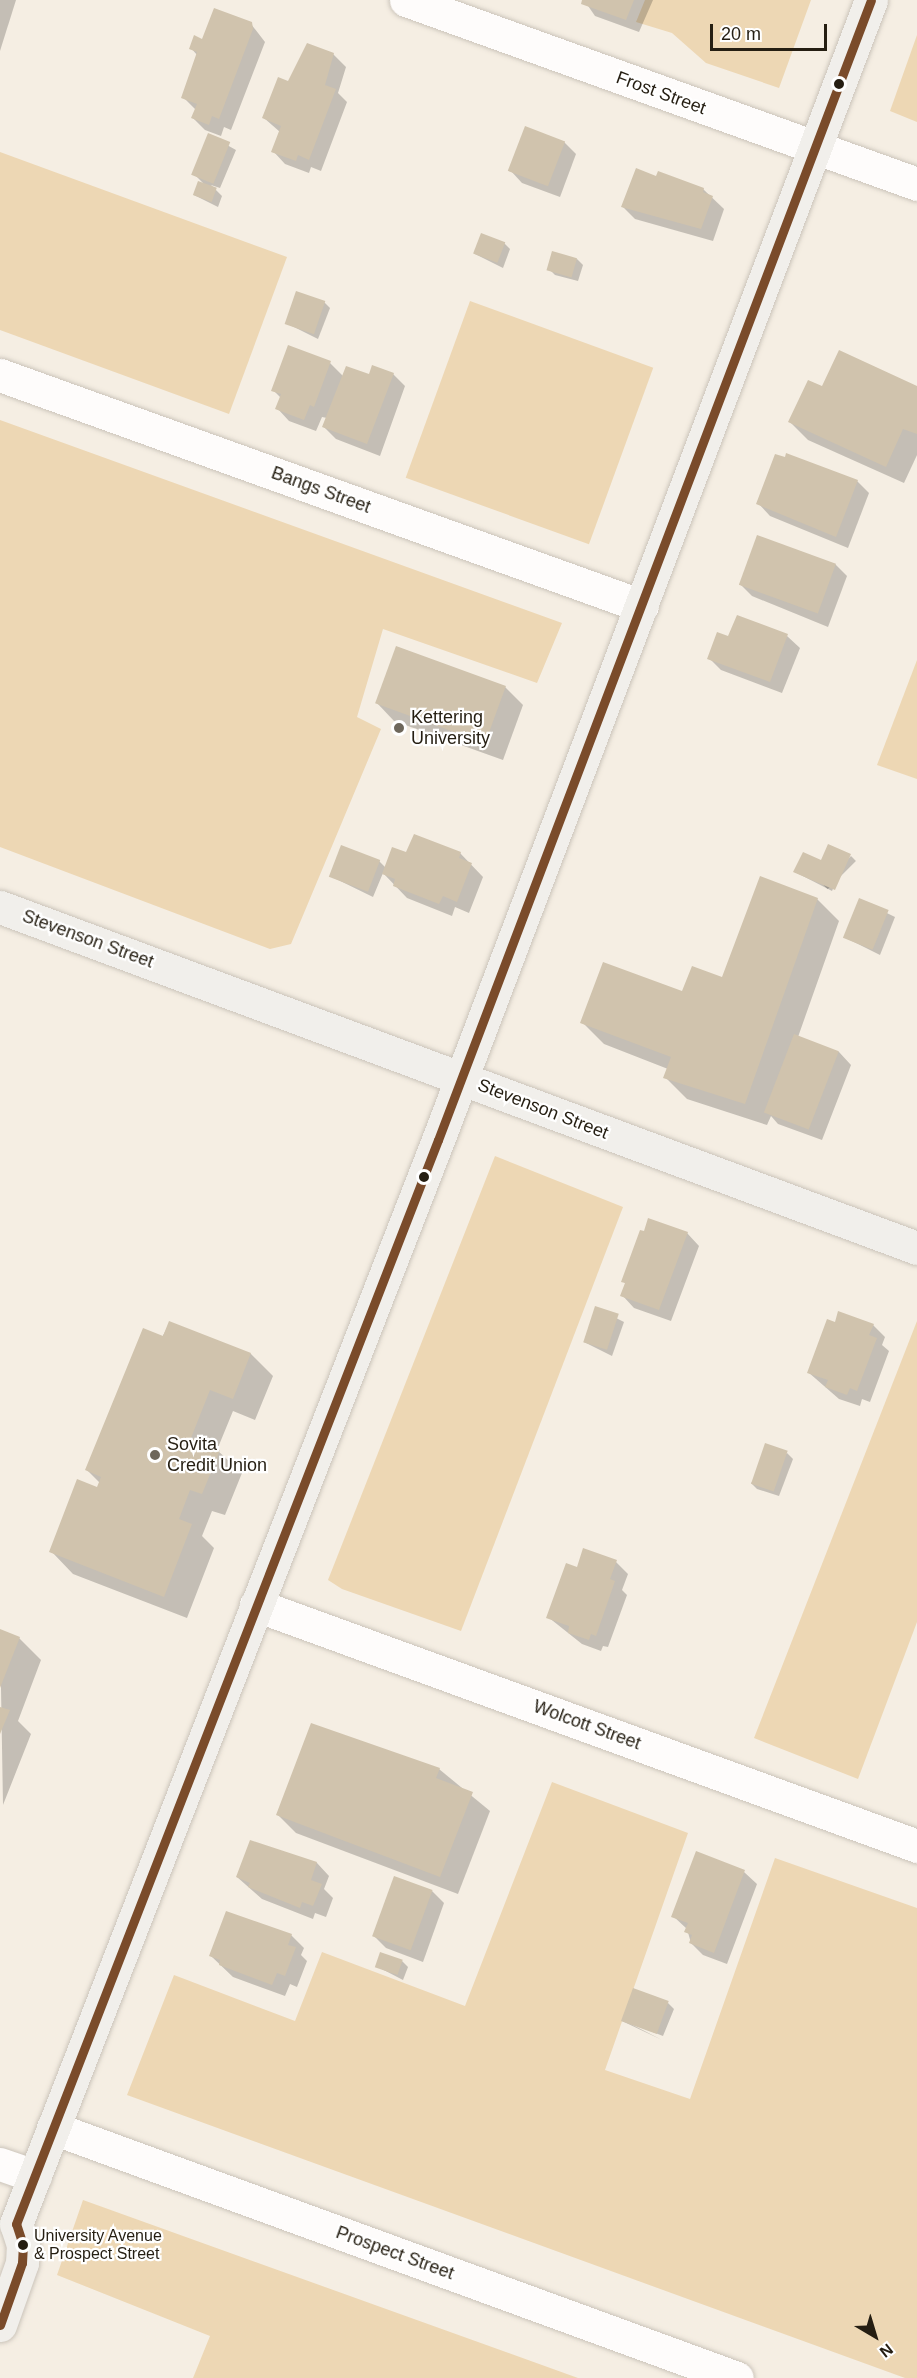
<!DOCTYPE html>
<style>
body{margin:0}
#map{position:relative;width:917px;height:2378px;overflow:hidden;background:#f5eee3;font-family:Helvetica,sans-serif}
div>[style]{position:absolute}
.green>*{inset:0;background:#edd7b4;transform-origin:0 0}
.shadow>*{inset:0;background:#0003;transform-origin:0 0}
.building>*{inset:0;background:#d0c3ad;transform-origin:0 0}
.roads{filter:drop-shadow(0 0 2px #cbc4ba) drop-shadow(0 0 2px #cbc4ba)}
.street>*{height:33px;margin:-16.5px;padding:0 16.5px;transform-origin:16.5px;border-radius:16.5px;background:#fefcfb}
.secondary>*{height:33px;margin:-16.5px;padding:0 16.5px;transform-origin:16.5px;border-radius:16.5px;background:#f1efeb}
.bus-1>*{height:9px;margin:-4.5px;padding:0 4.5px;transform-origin:4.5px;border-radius:4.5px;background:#7a4b2a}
.dots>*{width:16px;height:16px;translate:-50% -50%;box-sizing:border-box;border:3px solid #fff;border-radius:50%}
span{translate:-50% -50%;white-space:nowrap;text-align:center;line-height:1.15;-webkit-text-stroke:4.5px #fff;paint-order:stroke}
.bus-label{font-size:16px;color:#251e12}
.left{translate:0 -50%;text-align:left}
.street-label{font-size:18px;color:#251e12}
.poi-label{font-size:18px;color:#251e12}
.north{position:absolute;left:845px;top:2306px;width:60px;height:60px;-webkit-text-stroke:4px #fff;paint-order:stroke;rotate:142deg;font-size:16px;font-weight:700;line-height:24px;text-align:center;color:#251e12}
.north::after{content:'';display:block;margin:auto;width:21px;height:27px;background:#251e12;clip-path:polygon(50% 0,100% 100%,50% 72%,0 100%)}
.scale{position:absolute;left:710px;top:24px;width:117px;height:27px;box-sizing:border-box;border:3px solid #251e12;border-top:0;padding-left:8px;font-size:18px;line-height:21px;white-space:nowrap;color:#251e12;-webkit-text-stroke:4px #fff;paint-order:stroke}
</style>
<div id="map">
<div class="green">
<div style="clip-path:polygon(645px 0,811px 0,779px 88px,706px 63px,672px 33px,636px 22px)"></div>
<div style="clip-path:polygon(917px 35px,917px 122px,890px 111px)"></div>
<div style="clip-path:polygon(0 152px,287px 257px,229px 414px,0 330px)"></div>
<div style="left:470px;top:301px;width:195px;height:188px;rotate:20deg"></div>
<div style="clip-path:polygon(0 420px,562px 623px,537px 683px,383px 629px,357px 717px,381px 729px,291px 944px,270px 949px,0 847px)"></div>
<div style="clip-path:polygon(917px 660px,917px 779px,877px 765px)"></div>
<div style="clip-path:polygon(495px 1156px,623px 1207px,461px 1631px,342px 1589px,328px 1580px)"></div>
<div style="clip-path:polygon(917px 1321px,917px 1622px,858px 1779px,754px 1738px)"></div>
<div style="clip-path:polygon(552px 1782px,688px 1833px,605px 2070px,690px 2099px,775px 1858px,917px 1908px,917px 2378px,905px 2378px,127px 2095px,174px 1975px,295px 2021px,322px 1952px,465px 2006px)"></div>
<div style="clip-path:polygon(83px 2200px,578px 2378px,193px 2378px,210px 2336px,57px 2275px)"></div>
</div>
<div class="shadow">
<div style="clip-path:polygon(0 0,16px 0,0 51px)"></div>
<div style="clip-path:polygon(584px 0,653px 0,639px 32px,595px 16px)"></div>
<div style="clip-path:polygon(251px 24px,265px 42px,231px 130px,224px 127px,221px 136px,205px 130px,193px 118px,196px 110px,183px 97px,197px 55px,191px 48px)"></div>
<div style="clip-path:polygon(333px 54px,346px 67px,338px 93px,347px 102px,321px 171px,311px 167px,309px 173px,285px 164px,273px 151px,280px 132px,264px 118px,289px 83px)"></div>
<div style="clip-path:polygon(209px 135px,236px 150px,220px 188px,211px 185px,222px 196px,218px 207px,194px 195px,205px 185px,194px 174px)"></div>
<div style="clip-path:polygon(564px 142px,576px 154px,560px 197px,522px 183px,510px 170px)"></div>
<div style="clip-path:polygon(657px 178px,703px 189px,724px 209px,713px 241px,635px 219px,623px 207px)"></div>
<div style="clip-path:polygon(504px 243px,510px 249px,503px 268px,475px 254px)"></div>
<div style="clip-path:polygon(577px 259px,583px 265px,578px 281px,555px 275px,549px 269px)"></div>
<div style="clip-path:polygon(324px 302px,330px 308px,318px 339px,286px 323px)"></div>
<div style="clip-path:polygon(330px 363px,343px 376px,393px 374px,405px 386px,380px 456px,336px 439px,324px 427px,327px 418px,322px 417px,316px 431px,289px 421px,277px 408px,281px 398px,273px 390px)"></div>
<div style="clip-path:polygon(917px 387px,917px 455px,904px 483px,808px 440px,790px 422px,823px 388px)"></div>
<div style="clip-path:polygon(857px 481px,869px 493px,848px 548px,770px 516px,758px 503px)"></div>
<div style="clip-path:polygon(835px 564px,847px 576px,828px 627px,752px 596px,740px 584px)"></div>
<div style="clip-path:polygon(738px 617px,787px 636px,800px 648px,782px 693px,721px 670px,709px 658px,729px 637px)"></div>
<div style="clip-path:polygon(397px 647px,505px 687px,523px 705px,503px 760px,394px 721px,377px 703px)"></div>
<div style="clip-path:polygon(460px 853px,483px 877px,469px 913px,455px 907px,452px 916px,407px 898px,383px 873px,373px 897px,330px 876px,379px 861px,386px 868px,407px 854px)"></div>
<div style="clip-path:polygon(848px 855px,832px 891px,795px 872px,822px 862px)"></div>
<div style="left:851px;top:856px;width:7px;height:40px;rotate:45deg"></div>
<div style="clip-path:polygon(817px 899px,839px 921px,798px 1037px,839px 1052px,851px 1065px,822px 1140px,778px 1124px,771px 1116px,767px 1125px,687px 1099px,665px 1077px,668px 1069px,604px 1044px,582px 1022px,722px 979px)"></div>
<div style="clip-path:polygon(860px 900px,895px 917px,880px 955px,846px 938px)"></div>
<div style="clip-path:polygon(687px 1233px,699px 1246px,671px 1321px,634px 1308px,622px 1295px,626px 1284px,623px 1281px)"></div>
<div style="clip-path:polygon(596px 1308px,624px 1322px,612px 1356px,584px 1342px)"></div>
<div style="clip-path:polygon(170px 1323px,251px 1354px,273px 1376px,255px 1420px,233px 1411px,217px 1450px,242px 1473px,225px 1515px,212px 1511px,202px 1536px,214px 1548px,187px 1618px,73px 1574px,51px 1551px,98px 1489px,100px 1483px,87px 1470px)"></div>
<div style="clip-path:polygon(873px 1325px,885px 1337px,882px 1345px,889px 1351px,870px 1402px,862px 1399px,860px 1406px,839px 1399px,808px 1372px)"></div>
<div style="clip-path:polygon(787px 1453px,793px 1459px,779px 1496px,757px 1489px,751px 1483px)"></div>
<div style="clip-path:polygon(616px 1562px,628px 1574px,622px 1590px,627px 1595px,608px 1647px,603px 1646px,601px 1651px,582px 1644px,548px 1617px,578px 1569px)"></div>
<div style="clip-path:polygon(0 1630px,19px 1638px,41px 1660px,18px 1721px,31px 1734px,3px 1805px)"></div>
<div style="clip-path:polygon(439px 1769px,490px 1811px,458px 1894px,296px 1833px,278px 1815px)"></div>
<div style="clip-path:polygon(251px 1842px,317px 1863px,329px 1876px,324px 1889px,333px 1898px,326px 1917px,315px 1913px,313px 1919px,262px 1899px,237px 1877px)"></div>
<div style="clip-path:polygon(744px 1872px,757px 1884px,727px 1964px,703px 1955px,691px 1943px,687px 1929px,673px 1916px)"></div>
<div style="clip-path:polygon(432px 1891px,444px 1903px,423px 1962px,386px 1948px,374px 1936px)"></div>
<div style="clip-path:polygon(291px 1935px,304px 1948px,301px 1955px,307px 1961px,297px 1987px,290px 1984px,285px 1996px,233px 1977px,211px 1956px)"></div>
<div style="clip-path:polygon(402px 1961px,408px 1967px,403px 1980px,376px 1966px)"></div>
<div style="clip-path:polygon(668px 2003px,674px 2009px,663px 2036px,627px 2022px,662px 2040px,622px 2021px)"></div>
</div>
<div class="building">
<div style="clip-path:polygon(582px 0,634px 0,626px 20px,581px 4px)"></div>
<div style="clip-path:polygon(214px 8px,252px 22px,253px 29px,219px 119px,212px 116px,209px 125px,191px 118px,197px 104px,181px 98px,197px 52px,189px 49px,194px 35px,202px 39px)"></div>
<div style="clip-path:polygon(307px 43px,334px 53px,325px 85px,336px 89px,309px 160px,298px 155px,296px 161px,271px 152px,281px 126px,262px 118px,278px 77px,288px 81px)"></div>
<div style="left:525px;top:126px;width:43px;height:48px;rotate:21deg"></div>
<div style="left:208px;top:133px;width:24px;height:45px;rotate:22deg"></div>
<div style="clip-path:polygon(636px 168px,656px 176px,658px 171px,704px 188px,703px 192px,713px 196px,701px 229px,621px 207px)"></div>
<div style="left:198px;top:181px;width:20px;height:15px;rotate:20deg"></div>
<div style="left:481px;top:233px;width:26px;height:22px;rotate:21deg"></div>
<div style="left:552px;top:251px;width:26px;height:20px;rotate:16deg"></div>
<div style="left:296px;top:291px;width:31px;height:35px;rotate:19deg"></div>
<div style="clip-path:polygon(288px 345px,331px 361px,314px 407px,310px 405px,304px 420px,275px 409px,281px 394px,271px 391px)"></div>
<div style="clip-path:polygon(839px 350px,917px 386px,917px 434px,903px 429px,886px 467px,788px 422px,808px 380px,822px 386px)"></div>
<div style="clip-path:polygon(372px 365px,394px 373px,367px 444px,322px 427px,346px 366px,369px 374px)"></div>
<div style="clip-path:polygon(786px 453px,858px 480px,836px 537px,756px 504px,775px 454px,785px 457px)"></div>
<div style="left:757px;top:535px;width:84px;height:53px;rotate:20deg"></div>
<div style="clip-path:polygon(737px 615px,788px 634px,770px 682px,707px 659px,717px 632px,728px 636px)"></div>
<div style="left:396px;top:646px;width:117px;height:61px;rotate:20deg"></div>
<div style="clip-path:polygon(414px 834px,461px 852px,459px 858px,472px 863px,457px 902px,443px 896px,439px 904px,393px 886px,395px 879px,382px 874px,392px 847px,406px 852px)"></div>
<div style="clip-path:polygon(828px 844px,851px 854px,835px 890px,793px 872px,803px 852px,821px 860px)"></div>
<div style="left:341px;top:845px;width:42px;height:34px;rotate:21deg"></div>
<div style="clip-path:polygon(760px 876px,818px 898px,745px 1104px,663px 1078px,671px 1057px,580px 1023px,603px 962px,682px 991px,692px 966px,722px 977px)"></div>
<div style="left:859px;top:898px;width:32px;height:43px;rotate:22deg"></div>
<div style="left:794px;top:1034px;width:48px;height:84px;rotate:21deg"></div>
<div style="clip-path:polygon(648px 1218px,688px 1232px,659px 1310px,620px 1296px,625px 1283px,621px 1282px,640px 1230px,644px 1231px)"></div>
<div style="left:595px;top:1306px;width:25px;height:38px;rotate:18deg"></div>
<div style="clip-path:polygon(838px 1311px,874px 1324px,869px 1335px,877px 1338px,857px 1391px,850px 1388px,847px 1395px,825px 1387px,828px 1380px,807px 1373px,827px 1319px,835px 1322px)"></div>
<div style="clip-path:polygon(169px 1321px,251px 1353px,233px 1399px,210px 1390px,191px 1438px,220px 1450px,202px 1494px,190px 1490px,179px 1519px,192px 1524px,164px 1597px,49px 1552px,77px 1479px,97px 1487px,101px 1477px,85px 1470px,143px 1328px,163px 1336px)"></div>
<div style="left:765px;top:1443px;width:24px;height:43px;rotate:19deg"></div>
<div style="clip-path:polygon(583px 1548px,617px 1560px,610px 1579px,615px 1581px,596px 1636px,591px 1634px,589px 1640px,568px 1633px,569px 1626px,546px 1618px,566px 1563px,577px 1567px)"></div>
<div style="clip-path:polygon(0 1629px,20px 1637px,0 1688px)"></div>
<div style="clip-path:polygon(0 1707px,10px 1710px,0 1734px)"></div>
<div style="clip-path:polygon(311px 1723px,440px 1768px,436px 1778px,473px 1792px,440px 1877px,276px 1815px)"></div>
<div style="clip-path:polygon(250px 1840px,317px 1862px,311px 1880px,322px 1884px,313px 1906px,302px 1902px,300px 1908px,248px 1887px,250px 1883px,236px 1877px)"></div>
<div style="clip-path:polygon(696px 1851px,745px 1870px,714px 1953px,689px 1943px,692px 1935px,684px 1932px,688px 1923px,671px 1917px)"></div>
<div style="left:394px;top:1876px;width:41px;height:64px;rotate:20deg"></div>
<div style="clip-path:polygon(226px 1911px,292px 1934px,288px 1945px,296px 1947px,285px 1976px,277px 1973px,272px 1985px,219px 1965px,220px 1960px,209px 1956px)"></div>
<div style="left:380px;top:1952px;width:24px;height:16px;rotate:19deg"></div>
<div style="left:633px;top:1988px;width:38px;height:35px;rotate:20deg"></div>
</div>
<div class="roads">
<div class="street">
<div style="left:406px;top:0;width:543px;rotate:19.8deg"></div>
<div style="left:0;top:375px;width:682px;rotate:19.79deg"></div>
<div style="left:256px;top:1605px;width:704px;rotate:20.03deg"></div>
<div style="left:53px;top:2128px;width:728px;rotate:20.08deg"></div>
<div style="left:0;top:2164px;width:37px;rotate:19deg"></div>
</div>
<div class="secondary">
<div style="left:0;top:907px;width:978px;rotate:20.4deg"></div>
<div style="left:0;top:2325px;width:66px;rotate:-70.5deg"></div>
<div style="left:22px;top:2263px;width:18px;rotate:-87deg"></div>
<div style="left:23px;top:2245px;width:22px;rotate:-108deg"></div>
<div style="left:16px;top:2224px;width:1163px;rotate:-68.73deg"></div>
<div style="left:438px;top:1140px;width:1219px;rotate:-69.2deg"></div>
</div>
</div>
<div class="bus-1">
<div style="left:0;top:2325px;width:66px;rotate:-70.5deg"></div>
<div style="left:22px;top:2263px;width:18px;rotate:-87deg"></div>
<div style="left:23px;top:2245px;width:22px;rotate:-108deg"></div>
<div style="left:16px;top:2224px;width:1163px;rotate:-68.73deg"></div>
<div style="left:438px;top:1140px;width:1219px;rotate:-69.2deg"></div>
</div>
<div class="dots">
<div style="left:839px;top:84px;background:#251e12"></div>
<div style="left:399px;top:728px;background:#6e675b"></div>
<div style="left:424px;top:1177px;background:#251e12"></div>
<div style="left:155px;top:1455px;background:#6e675b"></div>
<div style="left:23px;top:2245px;background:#251e12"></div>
</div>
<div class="bus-label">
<span class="left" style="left:34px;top:2245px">University Avenue<br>&amp; Prospect Street</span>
</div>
<div class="street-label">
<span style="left:661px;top:93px;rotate:20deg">Frost Street</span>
<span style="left:321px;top:490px;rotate:20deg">Bangs Street</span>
<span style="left:88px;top:939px;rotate:20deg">Stevenson Street</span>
<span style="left:543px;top:1109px;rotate:21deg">Stevenson Street</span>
<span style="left:587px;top:1725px;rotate:20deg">Wolcott Street</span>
<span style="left:395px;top:2253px;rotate:20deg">Prospect Street</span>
</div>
<div class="poi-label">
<span class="left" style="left:411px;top:728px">Kettering<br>University</span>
<span class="left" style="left:167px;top:1455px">Sovita<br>Credit Union</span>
</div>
<div class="north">N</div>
<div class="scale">20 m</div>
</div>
